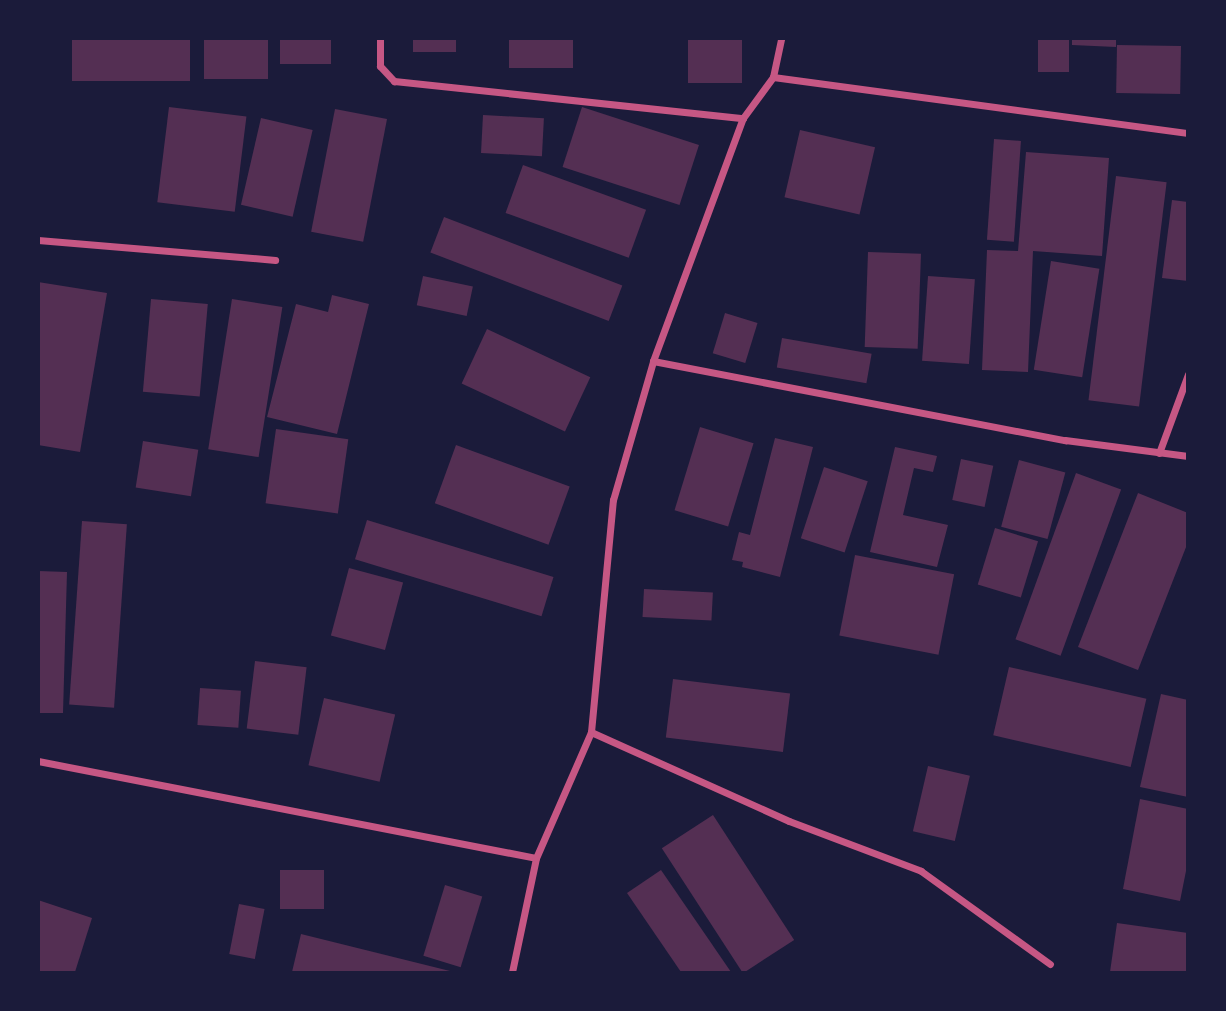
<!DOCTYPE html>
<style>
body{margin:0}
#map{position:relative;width:1226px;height:1011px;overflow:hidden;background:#1b1b3a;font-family:"Alegreya Sans",sans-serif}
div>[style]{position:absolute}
.building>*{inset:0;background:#542f53;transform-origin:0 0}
.minor>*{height:7px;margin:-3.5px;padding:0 3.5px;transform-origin:3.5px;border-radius:3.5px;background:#c65784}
span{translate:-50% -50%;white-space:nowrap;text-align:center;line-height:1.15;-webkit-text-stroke:7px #1b1b3a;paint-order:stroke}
.frame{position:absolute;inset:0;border:40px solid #1b1b3a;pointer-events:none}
</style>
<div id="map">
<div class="building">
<div style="left:72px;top:38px;width:118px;height:43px"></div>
<div style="left:204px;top:38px;width:64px;height:41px"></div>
<div style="left:280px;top:38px;width:51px;height:26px"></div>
<div style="left:413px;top:38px;width:43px;height:14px"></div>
<div style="left:509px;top:38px;width:64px;height:30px"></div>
<div style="left:688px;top:38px;width:54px;height:45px"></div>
<div style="left:1038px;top:38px;width:31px;height:34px"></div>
<div style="clip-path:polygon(1072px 38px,1116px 38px,1116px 47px,1072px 45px)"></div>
<div style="left:1117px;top:45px;width:64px;height:48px;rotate:1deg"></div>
<div style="left:169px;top:107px;width:78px;height:96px;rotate:7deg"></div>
<div style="left:582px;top:107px;width:123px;height:63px;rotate:18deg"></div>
<div style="left:335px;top:109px;width:53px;height:125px;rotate:11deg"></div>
<div style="left:483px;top:115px;width:61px;height:38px;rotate:3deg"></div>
<div style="left:261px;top:118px;width:53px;height:89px;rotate:13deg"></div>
<div style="left:800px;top:130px;width:77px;height:69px;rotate:13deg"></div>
<div style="left:994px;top:139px;width:27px;height:101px;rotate:4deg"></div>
<div style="clip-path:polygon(1026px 152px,1109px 158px,1102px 256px,1033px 251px,1028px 372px,982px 370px,987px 250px,1018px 251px)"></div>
<div style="left:523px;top:165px;width:131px;height:51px;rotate:20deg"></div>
<div style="left:1116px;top:176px;width:51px;height:226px;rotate:7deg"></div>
<div style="clip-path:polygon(1172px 200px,1188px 202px,1188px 281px,1162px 278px)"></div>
<div style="left:444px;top:217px;width:191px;height:38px;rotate:21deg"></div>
<div style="left:868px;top:252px;width:53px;height:95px;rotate:2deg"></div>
<div style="left:1051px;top:261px;width:49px;height:110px;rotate:9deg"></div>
<div style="left:423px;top:276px;width:51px;height:30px;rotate:12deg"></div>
<div style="left:928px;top:276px;width:47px;height:85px;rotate:4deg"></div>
<div style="clip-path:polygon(38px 282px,107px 293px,80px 452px,38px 445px)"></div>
<div style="clip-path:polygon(332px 295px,369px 304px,337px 434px,267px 417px,296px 304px,328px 312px)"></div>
<div style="left:151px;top:299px;width:57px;height:93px;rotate:5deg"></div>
<div style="left:232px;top:299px;width:51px;height:152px;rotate:9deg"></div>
<div style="left:725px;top:313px;width:34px;height:42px;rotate:17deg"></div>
<div style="left:487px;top:329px;width:114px;height:60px;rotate:25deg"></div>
<div style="left:782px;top:338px;width:91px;height:30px;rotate:10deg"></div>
<div style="left:700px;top:427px;width:56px;height:87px;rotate:17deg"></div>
<div style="left:276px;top:429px;width:73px;height:75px;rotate:8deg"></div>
<div style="clip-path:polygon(775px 438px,813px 447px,780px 577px,742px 567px,743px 562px,732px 560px,739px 532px,750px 535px)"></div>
<div style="left:143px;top:441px;width:56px;height:47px;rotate:9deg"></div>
<div style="left:456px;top:445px;width:121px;height:62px;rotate:20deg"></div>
<div style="clip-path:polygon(895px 447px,937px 456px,933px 472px,914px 468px,903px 515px,948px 525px,937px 567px,870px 552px)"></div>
<div style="left:961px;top:459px;width:33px;height:42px;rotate:12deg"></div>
<div style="left:1019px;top:460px;width:48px;height:69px;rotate:15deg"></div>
<div style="left:824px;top:467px;width:46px;height:75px;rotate:18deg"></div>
<div style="left:1076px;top:473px;width:48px;height:177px;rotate:20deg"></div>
<div style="clip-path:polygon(1138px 493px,1188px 513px,1188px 542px,1138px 670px,1078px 647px)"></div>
<div style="left:367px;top:520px;width:195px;height:41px;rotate:17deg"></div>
<div style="left:82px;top:521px;width:45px;height:184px;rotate:4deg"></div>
<div style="left:995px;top:528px;width:45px;height:59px;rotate:17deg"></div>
<div style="left:855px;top:555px;width:101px;height:82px;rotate:11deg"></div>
<div style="left:349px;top:568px;width:56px;height:70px;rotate:15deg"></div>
<div style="clip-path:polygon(38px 571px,67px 572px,63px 713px,38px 713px)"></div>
<div style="left:644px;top:589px;width:69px;height:28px;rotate:3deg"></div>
<div style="left:255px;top:661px;width:52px;height:68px;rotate:7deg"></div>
<div style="left:1009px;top:667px;width:141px;height:70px;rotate:13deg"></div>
<div style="left:673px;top:679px;width:118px;height:59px;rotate:7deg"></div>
<div style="left:200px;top:688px;width:41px;height:37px;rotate:4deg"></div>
<div style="clip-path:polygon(1161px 694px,1188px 700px,1188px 797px,1140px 787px)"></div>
<div style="left:324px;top:698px;width:73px;height:69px;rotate:13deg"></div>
<div style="left:928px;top:766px;width:43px;height:67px;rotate:13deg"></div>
<div style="clip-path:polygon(1140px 799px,1188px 809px,1188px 861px,1180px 901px,1123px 889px)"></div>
<div style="left:713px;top:815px;width:149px;height:61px;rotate:57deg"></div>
<div style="left:280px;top:870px;width:44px;height:39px"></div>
<div style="clip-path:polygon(661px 870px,731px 972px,681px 972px,627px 893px)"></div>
<div style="left:445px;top:885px;width:39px;height:74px;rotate:17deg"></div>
<div style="clip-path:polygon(38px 900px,92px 918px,75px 972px,38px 972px)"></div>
<div style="left:239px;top:904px;width:26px;height:51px;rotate:11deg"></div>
<div style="clip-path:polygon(1117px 923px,1188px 933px,1188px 972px,1110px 972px)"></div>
<div style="clip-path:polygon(301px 934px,454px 972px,292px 972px)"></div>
</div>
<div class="minor">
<div style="left:380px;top:38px;width:28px;rotate:90deg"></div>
<div style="left:380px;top:66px;width:21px;rotate:47deg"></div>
<div style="left:394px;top:81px;width:351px;rotate:6.1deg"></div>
<div style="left:773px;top:77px;width:419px;rotate:7.7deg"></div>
<div style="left:38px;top:240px;width:238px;rotate:4.8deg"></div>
<div style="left:653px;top:361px;width:420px;rotate:10.9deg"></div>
<div style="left:1065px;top:440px;width:124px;rotate:7.4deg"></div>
<div style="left:1159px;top:453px;width:84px;rotate:-69.8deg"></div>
<div style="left:591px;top:732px;width:217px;rotate:24.2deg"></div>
<div style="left:789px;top:821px;width:141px;rotate:20.7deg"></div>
<div style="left:921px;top:871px;width:159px;rotate:35.8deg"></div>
<div style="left:38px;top:761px;width:507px;rotate:11.02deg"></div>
<div style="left:512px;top:972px;width:116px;rotate:-78.1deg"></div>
<div style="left:536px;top:858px;width:137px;rotate:-66.4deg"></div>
<div style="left:591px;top:732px;width:233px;rotate:-84.6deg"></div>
<div style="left:613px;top:500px;width:145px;rotate:-73.9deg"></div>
<div style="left:653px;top:361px;width:259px;rotate:-69.7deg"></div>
<div style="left:743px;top:118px;width:51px;rotate:-53.8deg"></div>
<div style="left:773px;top:77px;width:40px;rotate:-78deg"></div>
</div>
<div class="frame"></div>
</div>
